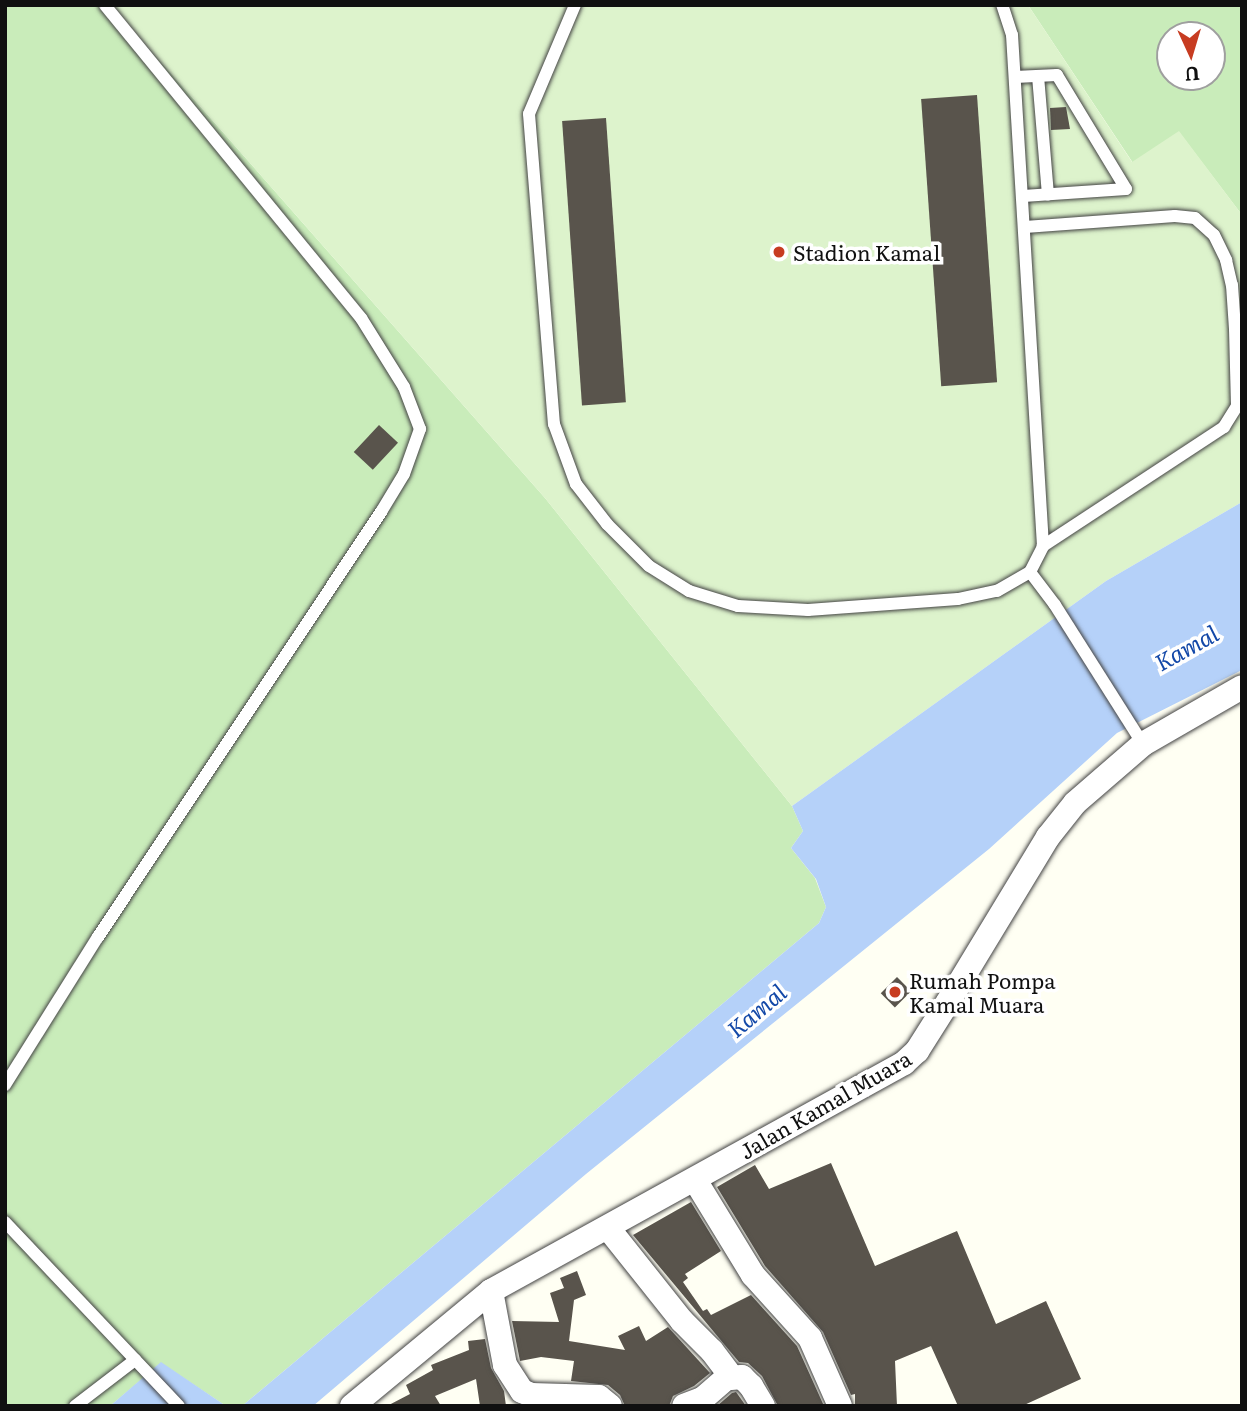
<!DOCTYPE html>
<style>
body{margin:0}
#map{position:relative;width:1247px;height:1411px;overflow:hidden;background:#fffff3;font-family:Literata,serif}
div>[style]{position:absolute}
.green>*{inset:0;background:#c9ecba}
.pitch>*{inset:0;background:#ddf3cc}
.water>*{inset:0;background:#b5d1f9}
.building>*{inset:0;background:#59544c;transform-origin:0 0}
.roads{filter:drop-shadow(0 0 2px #434343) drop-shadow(0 0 2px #434343)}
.service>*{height:12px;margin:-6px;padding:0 6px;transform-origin:6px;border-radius:6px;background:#fff}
.minor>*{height:24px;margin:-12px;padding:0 12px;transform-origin:12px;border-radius:12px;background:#fff}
.dots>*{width:19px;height:19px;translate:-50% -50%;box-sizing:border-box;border:4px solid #fff;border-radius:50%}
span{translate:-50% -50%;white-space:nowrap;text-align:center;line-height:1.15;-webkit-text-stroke:7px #fff;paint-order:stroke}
.poi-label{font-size:21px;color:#101010}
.left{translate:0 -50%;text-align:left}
.street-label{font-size:21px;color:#101010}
.water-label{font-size:23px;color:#1348a8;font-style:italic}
.frame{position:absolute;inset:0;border:7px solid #101010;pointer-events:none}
.north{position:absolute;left:1156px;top:21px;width:70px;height:70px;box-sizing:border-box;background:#fff;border:2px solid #9f9f9f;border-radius:50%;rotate:176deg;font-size:19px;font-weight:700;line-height:28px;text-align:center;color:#101010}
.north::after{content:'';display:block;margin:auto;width:24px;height:32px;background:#c73c21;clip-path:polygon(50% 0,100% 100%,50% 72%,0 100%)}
</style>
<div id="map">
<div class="green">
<div style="clip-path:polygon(5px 5px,111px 5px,545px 498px,792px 806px,803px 831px,791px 848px,815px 878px,826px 907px,819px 923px,242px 1406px,226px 1406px,161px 1363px,110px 1406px,5px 1406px)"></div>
<div style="clip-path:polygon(evenodd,1028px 5px,1242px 5px,1242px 215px,1179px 132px,1133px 163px,1028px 5px,1170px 35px,1212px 35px,1212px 77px,1170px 77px,1170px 35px)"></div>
</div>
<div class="pitch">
<div style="clip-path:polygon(111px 5px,1028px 5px,1132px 162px,1179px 131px,1242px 215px,1242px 502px,1106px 581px,792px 806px,545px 498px)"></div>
</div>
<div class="water">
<div style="clip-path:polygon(1242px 502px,1242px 670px,1117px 733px,989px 849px,586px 1174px,313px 1406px,242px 1406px,819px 923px,826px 907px,816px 879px,791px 848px,803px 831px,792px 806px,1106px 581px)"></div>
<div style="clip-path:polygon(161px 1362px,226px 1406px,110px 1406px)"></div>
</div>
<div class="building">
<div style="left:977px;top:95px;width:288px;height:56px;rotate:86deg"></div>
<div style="clip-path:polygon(1066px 107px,1070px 129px,1051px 130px,1050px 108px)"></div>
<div style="left:606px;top:118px;width:285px;height:44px;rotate:86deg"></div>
<div style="left:379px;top:425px;width:26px;height:37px;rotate:43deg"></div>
<div style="left:897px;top:977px;width:20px;height:23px;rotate:45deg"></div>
<div style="clip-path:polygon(831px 1163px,875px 1266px,957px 1231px,996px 1324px,1046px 1301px,1081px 1379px,1022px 1406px,958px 1406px,931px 1346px,895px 1361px,897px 1406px,855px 1406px,855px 1394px,851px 1395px,823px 1332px,765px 1266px,717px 1187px,755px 1165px,769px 1189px)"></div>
<div style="clip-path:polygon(691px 1202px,721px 1251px,685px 1274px,688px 1278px,683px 1282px,703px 1311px,707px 1309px,711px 1315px,751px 1295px,797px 1346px,824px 1406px,778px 1406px,762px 1376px,748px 1363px,739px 1362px,633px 1235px)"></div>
<div style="clip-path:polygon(577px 1271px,586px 1295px,574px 1300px,569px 1341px,625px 1350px,618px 1336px,639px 1326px,646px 1341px,668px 1327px,710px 1373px,694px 1386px,673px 1396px,669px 1406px,625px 1406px,620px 1395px,608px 1385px,571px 1381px,574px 1361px,541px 1357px,520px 1361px,512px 1321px,559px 1322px,550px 1293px,564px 1288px,560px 1278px)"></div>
<div style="clip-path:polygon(485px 1339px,491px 1368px,504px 1391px,506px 1406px,480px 1406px,476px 1379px,435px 1396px,441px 1406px,387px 1406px,410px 1394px,406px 1385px,433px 1370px,431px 1365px,469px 1350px,468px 1341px)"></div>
<div style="clip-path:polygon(736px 1392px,746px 1406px,717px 1406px,732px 1393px)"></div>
</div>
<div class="roads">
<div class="service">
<div style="left:575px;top:5px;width:118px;rotate:112.9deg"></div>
<div style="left:529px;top:114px;width:311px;rotate:85.4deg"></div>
<div style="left:554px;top:424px;width:64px;rotate:69.9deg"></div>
<div style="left:576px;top:484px;width:51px;rotate:52.2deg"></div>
<div style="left:607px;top:524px;width:59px;rotate:45deg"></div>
<div style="left:649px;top:566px;width:47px;rotate:32deg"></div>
<div style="left:689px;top:591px;width:51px;rotate:17deg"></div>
<div style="left:738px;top:606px;width:70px;rotate:3.3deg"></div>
<div style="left:808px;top:610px;width:150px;rotate:-4.2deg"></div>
<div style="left:958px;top:599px;width:40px;rotate:-12deg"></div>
<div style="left:997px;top:591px;width:38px;rotate:-30deg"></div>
<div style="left:1030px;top:572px;width:29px;rotate:-63deg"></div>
<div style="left:1043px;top:546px;width:512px;rotate:-93.47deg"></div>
<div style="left:1012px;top:35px;width:32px;rotate:-108deg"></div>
<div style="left:1038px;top:76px;width:119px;rotate:85.2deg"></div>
<div style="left:1015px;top:77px;width:42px;rotate:-2.7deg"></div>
<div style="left:1057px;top:75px;width:133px;rotate:58.8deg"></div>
<div style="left:1126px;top:189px;width:103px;rotate:176.1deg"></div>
<div style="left:1025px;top:227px;width:150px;rotate:-4.2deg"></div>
<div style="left:1175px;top:216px;width:20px;rotate:6deg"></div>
<div style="left:1195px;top:218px;width:25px;rotate:42deg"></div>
<div style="left:1214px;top:235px;width:28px;rotate:64deg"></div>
<div style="left:1226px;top:260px;width:26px;rotate:77deg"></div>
<div style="left:1232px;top:285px;width:44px;rotate:86.1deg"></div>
<div style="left:1235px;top:329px;width:77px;rotate:88.5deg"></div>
<div style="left:1237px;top:406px;width:25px;rotate:122deg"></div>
<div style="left:1224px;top:427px;width:217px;rotate:146.7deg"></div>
<div style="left:1030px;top:572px;width:41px;rotate:52.9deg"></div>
<div style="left:1055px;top:605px;width:165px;rotate:57.7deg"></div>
<div style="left:5px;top:1085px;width:175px;rotate:-57.9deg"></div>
<div style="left:98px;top:937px;width:511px;rotate:-56.34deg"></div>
<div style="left:381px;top:512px;width:44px;rotate:-58.8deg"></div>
<div style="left:404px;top:474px;width:48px;rotate:-70.4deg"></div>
<div style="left:420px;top:429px;width:45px;rotate:-110.9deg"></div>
<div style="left:404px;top:387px;width:81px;rotate:-121.9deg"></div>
<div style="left:361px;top:318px;width:404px;rotate:-129.3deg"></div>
<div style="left:5px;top:1222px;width:253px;rotate:46.6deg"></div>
<div style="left:75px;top:1406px;width:76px;rotate:-37.5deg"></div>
</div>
<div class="minor">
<div style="left:695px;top:1180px;width:111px;rotate:58.6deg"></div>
<div style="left:753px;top:1275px;width:85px;rotate:47.9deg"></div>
<div style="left:810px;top:1338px;width:74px;rotate:66.2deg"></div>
<div style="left:608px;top:1228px;width:119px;rotate:51.5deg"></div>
<div style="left:682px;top:1321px;width:42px;rotate:45deg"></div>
<div style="left:712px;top:1351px;width:30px;rotate:53deg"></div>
<div style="left:730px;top:1375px;width:37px;rotate:139deg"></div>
<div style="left:702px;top:1399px;width:19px;rotate:159deg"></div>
<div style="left:491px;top:1291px;width:75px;rotate:79.3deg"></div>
<div style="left:505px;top:1365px;width:31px;rotate:57deg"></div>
<div style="left:522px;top:1391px;width:10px;rotate:24deg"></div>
<div style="left:531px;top:1395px;width:68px;rotate:1.7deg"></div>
<div style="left:599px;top:1397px;width:14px;rotate:39deg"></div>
<div style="left:731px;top:1378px;width:11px;rotate:-5deg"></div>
<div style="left:742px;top:1377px;width:13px;rotate:45deg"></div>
<div style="left:751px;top:1386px;width:23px;rotate:59deg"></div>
<div style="left:352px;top:1406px;width:180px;rotate:-39.6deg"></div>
<div style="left:491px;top:1291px;width:472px;rotate:-28.9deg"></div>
<div style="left:904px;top:1063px;width:18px;rotate:-43deg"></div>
<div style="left:917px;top:1051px;width:58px;rotate:-57.7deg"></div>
<div style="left:948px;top:1002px;width:193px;rotate:-58.8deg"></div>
<div style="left:1048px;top:837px;width:43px;rotate:-51.5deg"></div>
<div style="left:1075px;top:803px;width:90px;rotate:-40.9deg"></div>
<div style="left:1143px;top:744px;width:114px;rotate:-29.9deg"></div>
</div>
</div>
<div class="dots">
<div style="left:779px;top:252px;background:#c73c21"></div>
<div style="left:895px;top:992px;background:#c73c21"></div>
</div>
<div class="poi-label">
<span class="left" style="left:793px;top:252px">Stadion Kamal</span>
<span class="left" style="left:909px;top:992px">Rumah Pompa<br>Kamal Muara</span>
</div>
<div class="street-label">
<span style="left:825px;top:1104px;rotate:-30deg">Jalan Kamal Muara</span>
</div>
<div class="water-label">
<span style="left:1186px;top:647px;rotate:-29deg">Kamal</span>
<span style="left:756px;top:1010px;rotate:-40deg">Kamal</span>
</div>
<div class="frame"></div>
<div class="north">U</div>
</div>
